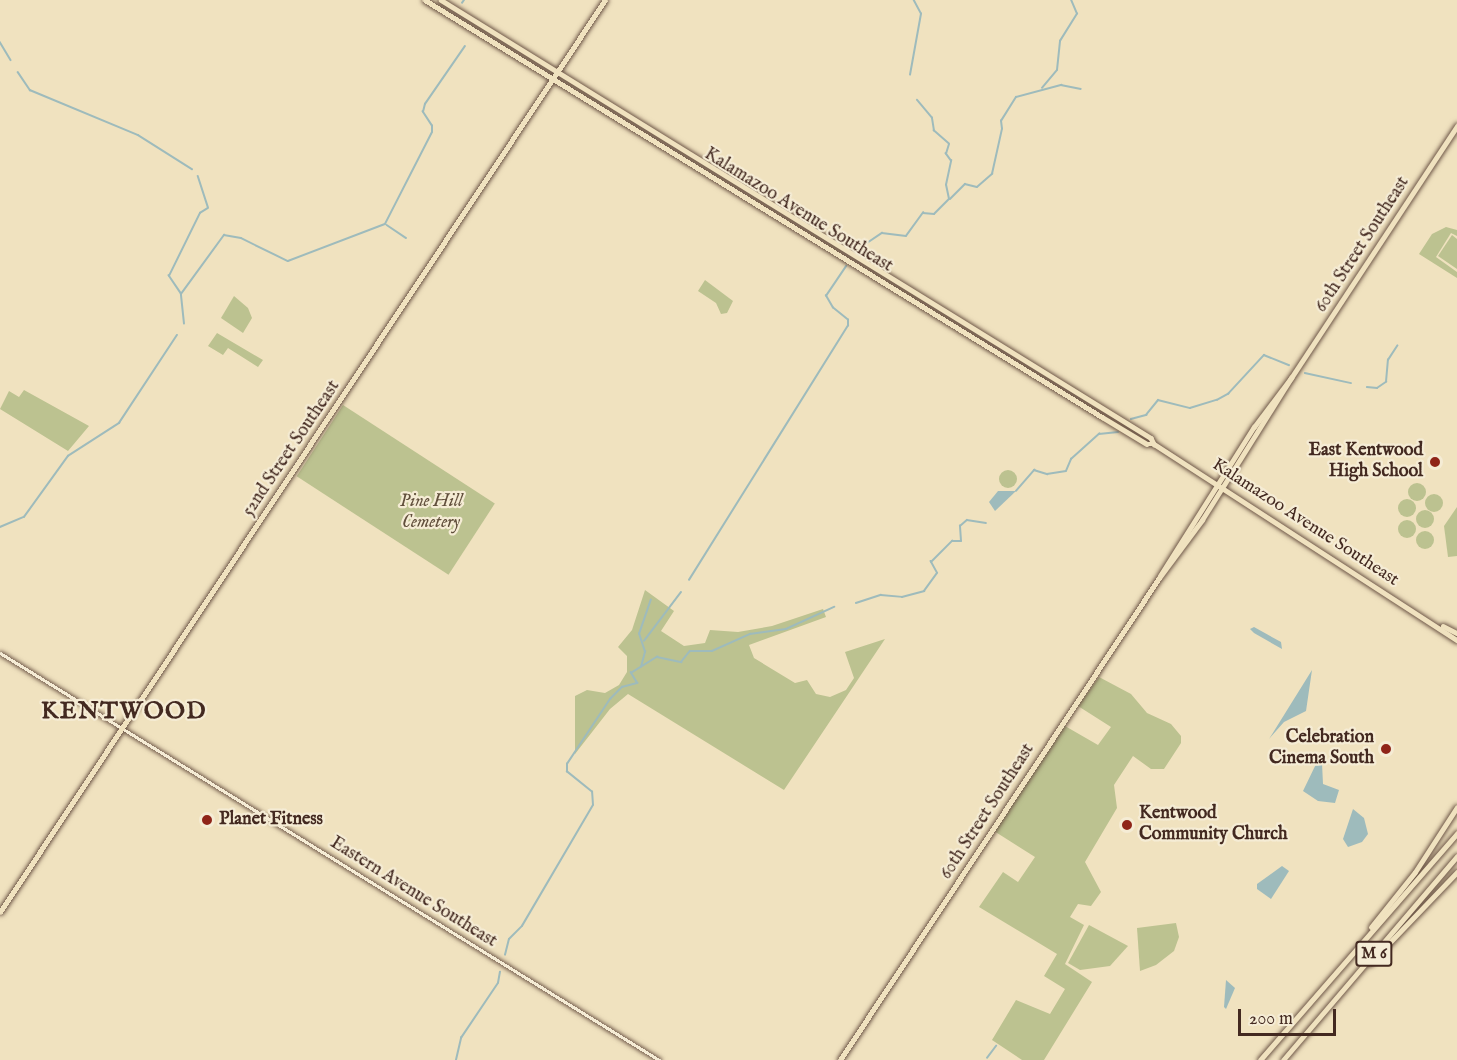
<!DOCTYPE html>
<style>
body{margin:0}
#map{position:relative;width:1457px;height:1060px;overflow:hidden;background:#f0e2bf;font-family:"IM FELL English",serif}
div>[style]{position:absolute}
.green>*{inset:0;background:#bcc290;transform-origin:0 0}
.round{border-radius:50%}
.water>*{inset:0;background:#9ebbbc}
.stream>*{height:1.5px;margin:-0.75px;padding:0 0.75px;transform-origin:0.75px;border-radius:0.75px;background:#9ebbbc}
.roads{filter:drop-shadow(0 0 2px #6e5748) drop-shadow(0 0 2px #6e5748)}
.minor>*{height:3px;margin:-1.5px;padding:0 1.5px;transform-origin:1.5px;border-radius:1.5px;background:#f5ecd5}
.major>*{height:4.5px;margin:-2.25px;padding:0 2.25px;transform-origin:2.25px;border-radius:2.25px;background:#f0e2bf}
.highway>*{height:5px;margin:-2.5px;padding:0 2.5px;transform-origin:2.5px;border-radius:2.5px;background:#f0e2bf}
.dots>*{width:16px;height:16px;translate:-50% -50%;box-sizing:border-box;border:3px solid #f5ecd5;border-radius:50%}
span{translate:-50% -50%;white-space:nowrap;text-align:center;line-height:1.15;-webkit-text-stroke:4.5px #f5ecd5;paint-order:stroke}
.shield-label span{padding:2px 4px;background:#f5ecd5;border:2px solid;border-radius:4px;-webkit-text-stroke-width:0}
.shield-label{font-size:16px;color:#432920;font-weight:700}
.street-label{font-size:18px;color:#432920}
.poi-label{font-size:18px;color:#432920;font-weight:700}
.right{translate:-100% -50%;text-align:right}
.left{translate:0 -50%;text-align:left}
.park-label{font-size:18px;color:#614f3c;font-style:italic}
.district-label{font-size:24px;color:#432920;font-weight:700;letter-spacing:1.5px}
.scale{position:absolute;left:1238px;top:1009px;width:98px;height:27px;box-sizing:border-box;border:3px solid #432920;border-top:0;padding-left:8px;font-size:18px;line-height:21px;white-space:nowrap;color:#432920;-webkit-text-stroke:4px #f5ecd5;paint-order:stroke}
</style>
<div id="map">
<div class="green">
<div style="clip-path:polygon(1446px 227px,1457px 230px,1457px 236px,1451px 233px,1436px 257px,1457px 272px,1457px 278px,1419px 254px,1432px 234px)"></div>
<div style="clip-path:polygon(1452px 235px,1457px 239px,1457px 269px,1438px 256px)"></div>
<div style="clip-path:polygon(705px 280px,733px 301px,727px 313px,721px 314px,716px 303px,698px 291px)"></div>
<div style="clip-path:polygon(234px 296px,248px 308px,252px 318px,243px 333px,221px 318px)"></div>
<div style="clip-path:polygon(217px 333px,263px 360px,258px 367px,228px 348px,223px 355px,208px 346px)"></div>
<div style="clip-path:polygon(24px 390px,89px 426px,68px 451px,0 409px,9px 391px,19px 397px)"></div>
<div style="left:343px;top:405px;width:181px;height:85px;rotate:33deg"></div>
<div class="round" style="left:999px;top:470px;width:18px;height:18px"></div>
<div class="round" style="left:1408px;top:483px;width:18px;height:18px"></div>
<div class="round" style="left:1425px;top:494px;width:18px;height:18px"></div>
<div class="round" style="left:1398px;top:499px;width:18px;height:18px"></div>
<div style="clip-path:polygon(1457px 507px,1457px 556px,1448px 557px,1444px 526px)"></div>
<div class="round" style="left:1416px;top:510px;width:18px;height:18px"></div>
<div class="round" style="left:1398px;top:520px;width:18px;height:18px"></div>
<div class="round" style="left:1416px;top:531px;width:18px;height:18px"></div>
<div style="clip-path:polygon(645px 590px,674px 611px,661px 631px,684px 646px,705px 643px,710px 630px,738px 632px,772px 626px,823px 609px,826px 617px,749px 645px,754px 658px,795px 683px,807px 680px,816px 694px,830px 697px,846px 690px,854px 678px,845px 652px,885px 639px,784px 790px,628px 694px,610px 709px,575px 754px,575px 696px,587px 690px,605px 693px,619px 685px,627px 672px,627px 656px,618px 647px,632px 630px)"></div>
<div style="clip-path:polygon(1099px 677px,1131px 694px,1147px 713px,1171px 724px,1181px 736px,1181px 743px,1164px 769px,1151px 769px,1133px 756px,1114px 785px,1117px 808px,1085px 862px,1101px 892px,1091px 906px,1078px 904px,1070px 917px,1084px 925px,1065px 964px,1092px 982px,1044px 1060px,1022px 1060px,992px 1040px,1016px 1000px,1050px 1014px,1065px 989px,1044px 976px,1057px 954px,979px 907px,1003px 872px,1018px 882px,1035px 857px,994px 831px,1065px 726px,1098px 745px,1111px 727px,1078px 706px)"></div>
<div style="clip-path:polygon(1176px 923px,1179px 937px,1174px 951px,1156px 965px,1140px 971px,1137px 928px)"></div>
<div style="clip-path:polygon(1089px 925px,1128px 946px,1110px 966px,1080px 970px,1068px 963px)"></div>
</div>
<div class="water">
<div style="clip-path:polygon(998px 491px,1016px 491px,995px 511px,989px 502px)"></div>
<div style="clip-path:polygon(1254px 627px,1281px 642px,1282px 649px,1254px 633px,1250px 629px)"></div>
<div style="clip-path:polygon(1312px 670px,1306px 711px,1284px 722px,1269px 739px)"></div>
<div style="clip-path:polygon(1317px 762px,1322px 763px,1323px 784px,1339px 790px,1335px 803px,1318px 801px,1303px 791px)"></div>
<div style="clip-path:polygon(1353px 809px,1364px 818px,1368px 834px,1362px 842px,1348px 847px,1343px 839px)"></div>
<div style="clip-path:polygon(1282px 866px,1289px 871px,1271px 899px,1257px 889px,1257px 884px)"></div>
<div style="clip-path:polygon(1226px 980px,1235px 988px,1226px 1009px,1224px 1007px)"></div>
</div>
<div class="stream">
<div style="left:462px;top:3px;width:4px;rotate:-56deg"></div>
<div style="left:0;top:42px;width:21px;rotate:59deg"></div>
<div style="left:18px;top:72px;width:22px;rotate:56deg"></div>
<div style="left:30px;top:90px;width:117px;rotate:22.6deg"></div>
<div style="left:138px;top:135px;width:64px;rotate:32.2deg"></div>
<div style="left:910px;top:75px;width:62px;rotate:-79.8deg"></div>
<div style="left:921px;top:14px;width:15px;rotate:-118deg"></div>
<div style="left:1042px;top:88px;width:23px;rotate:-50deg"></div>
<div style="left:1057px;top:70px;width:29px;rotate:-84deg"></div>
<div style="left:1060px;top:41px;width:32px;rotate:-58deg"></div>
<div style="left:1077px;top:14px;width:15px;rotate:-113deg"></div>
<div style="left:950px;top:199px;width:21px;rotate:-45deg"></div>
<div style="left:965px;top:184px;width:12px;rotate:14deg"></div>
<div style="left:977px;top:187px;width:20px;rotate:-41deg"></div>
<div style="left:992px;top:174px;width:46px;rotate:-77.5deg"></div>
<div style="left:1002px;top:129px;width:8px;rotate:-97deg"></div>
<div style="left:1001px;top:121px;width:28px;rotate:-58deg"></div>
<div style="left:1016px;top:97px;width:47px;rotate:-14.9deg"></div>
<div style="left:1061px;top:85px;width:20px;rotate:11deg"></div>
<div style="left:387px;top:225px;width:23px;rotate:34deg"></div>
<div style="left:867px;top:243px;width:18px;rotate:-34deg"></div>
<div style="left:882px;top:233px;width:24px;rotate:7deg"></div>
<div style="left:906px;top:236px;width:29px;rotate:-54deg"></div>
<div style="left:923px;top:213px;width:11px;rotate:5deg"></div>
<div style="left:934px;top:214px;width:21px;rotate:-45deg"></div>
<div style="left:949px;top:199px;width:14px;rotate:-102deg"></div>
<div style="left:946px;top:185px;width:25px;rotate:-78deg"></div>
<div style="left:951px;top:161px;width:9px;rotate:-126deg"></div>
<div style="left:946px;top:154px;width:10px;rotate:-73deg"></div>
<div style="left:949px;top:144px;width:20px;rotate:-139deg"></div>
<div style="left:934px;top:131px;width:13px;rotate:-99deg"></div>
<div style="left:932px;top:118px;width:23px;rotate:-130deg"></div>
<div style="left:181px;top:294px;width:73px;rotate:-53.9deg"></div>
<div style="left:224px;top:235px;width:17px;rotate:10deg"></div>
<div style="left:241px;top:238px;width:52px;rotate:26.1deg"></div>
<div style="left:288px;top:261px;width:104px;rotate:-20.9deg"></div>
<div style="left:385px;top:224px;width:103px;rotate:-62.9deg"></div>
<div style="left:432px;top:132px;width:6px;rotate:-90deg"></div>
<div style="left:432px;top:126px;width:17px;rotate:-123deg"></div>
<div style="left:423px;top:112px;width:8px;rotate:-76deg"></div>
<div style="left:425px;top:104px;width:70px;rotate:-55.4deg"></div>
<div style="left:184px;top:324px;width:30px;rotate:-96deg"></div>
<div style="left:181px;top:294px;width:22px;rotate:-124deg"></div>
<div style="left:169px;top:276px;width:70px;rotate:-63.8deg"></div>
<div style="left:200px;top:213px;width:9px;rotate:-32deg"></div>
<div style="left:208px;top:208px;width:33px;rotate:-108deg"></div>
<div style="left:1305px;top:373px;width:47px;rotate:12.3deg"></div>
<div style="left:1367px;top:387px;width:10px;rotate:6deg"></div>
<div style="left:1377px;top:388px;width:11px;rotate:-34deg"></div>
<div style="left:1386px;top:382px;width:22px;rotate:-85deg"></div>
<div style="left:1388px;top:360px;width:17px;rotate:-57deg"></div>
<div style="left:1131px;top:419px;width:16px;rotate:-15deg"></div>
<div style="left:1146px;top:415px;width:19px;rotate:-51deg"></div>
<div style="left:1158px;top:400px;width:33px;rotate:14deg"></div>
<div style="left:1190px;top:408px;width:28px;rotate:-17deg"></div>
<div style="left:1217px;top:400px;width:13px;rotate:-29deg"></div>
<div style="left:1228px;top:394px;width:53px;rotate:-47.3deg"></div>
<div style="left:1264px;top:355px;width:27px;rotate:22deg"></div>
<div style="left:1016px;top:491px;width:28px;rotate:-49deg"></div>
<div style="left:1034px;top:470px;width:14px;rotate:17deg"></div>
<div style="left:1047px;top:474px;width:19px;rotate:-9deg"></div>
<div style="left:1066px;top:471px;width:13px;rotate:-67deg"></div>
<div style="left:1071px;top:459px;width:38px;rotate:-42deg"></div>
<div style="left:1099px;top:434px;width:19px;rotate:-6deg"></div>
<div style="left:0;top:527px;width:26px;rotate:-23deg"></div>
<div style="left:24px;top:517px;width:75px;rotate:-54.2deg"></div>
<div style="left:68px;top:456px;width:61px;rotate:-32.9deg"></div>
<div style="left:119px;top:423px;width:105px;rotate:-56.6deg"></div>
<div style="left:689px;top:580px;width:300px;rotate:-58deg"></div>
<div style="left:848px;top:326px;width:6px;rotate:-90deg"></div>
<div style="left:848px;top:320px;width:19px;rotate:-141deg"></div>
<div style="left:833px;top:308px;width:14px;rotate:-120deg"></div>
<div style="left:826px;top:296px;width:36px;rotate:-56deg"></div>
<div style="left:856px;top:603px;width:26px;rotate:-18deg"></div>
<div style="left:881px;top:595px;width:21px;rotate:5deg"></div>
<div style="left:902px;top:597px;width:23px;rotate:-15deg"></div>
<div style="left:924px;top:591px;width:22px;rotate:-54deg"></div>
<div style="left:937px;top:573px;width:13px;rotate:-119deg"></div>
<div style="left:931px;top:562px;width:30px;rotate:-45deg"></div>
<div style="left:952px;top:541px;width:9px"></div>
<div style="left:961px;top:541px;width:15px;rotate:-94deg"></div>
<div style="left:960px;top:526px;width:9px;rotate:-41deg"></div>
<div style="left:967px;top:520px;width:19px;rotate:9deg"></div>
<div style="left:644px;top:641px;width:61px;rotate:-52.9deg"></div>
<div style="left:641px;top:667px;width:16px;rotate:-75deg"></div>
<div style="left:645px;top:652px;width:19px;rotate:-108deg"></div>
<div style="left:639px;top:634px;width:36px;rotate:-71deg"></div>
<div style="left:505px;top:955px;width:16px;rotate:-76deg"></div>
<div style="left:509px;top:939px;width:18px;rotate:-45deg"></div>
<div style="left:522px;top:926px;width:140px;rotate:-59.6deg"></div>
<div style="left:593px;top:805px;width:13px;rotate:-94deg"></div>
<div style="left:592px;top:792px;width:32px;rotate:-141deg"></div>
<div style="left:567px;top:772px;width:8px;rotate:-90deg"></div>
<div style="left:567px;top:764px;width:78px;rotate:-56.5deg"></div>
<div style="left:610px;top:699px;width:17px;rotate:-45deg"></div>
<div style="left:622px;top:687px;width:16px;rotate:-15deg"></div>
<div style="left:637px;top:683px;width:12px;rotate:-121deg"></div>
<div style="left:631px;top:673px;width:31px;rotate:-32deg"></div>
<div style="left:657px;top:657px;width:25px;rotate:12deg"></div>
<div style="left:681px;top:662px;width:14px;rotate:-51deg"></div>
<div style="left:690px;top:651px;width:22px"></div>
<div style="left:712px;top:651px;width:42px;rotate:-24.1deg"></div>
<div style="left:750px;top:634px;width:36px;rotate:-8deg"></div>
<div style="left:786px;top:629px;width:53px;rotate:-24.6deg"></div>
<div style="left:987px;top:1058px;width:15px;rotate:-53deg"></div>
<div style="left:456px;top:1060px;width:23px;rotate:-77deg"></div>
<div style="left:461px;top:1038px;width:66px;rotate:-56.1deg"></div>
<div style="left:498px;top:983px;width:11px;rotate:-80deg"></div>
</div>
<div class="roads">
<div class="minor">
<div style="left:0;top:653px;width:775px;rotate:31.7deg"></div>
</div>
<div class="major">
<div style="left:425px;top:0;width:795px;rotate:31.63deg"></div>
<div style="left:1102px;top:417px;width:52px;rotate:31deg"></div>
<div style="left:1147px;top:444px;width:7px"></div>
<div style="left:441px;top:0;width:834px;rotate:31.67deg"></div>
<div style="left:1151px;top:438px;width:7px;rotate:63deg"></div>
<div style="left:1154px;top:444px;width:361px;rotate:32.9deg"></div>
<div style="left:1160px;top:576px;width:176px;rotate:-57.8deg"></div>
<div style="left:1254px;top:427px;width:61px;rotate:-52.9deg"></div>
<div style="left:1291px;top:378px;width:302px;rotate:-56.6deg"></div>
<div style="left:1443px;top:626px;width:16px;rotate:27deg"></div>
<div style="left:0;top:912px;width:1094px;rotate:-56.44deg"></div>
<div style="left:840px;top:1060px;width:578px;rotate:-56.5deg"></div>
<div style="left:1159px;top:578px;width:72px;rotate:-53.4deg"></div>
<div style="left:1202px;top:520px;width:168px;rotate:-57.9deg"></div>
</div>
<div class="highway">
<div style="left:1371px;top:927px;width:70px;rotate:-51.3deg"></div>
<div style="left:1415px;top:872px;width:77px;rotate:-57.1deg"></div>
<div style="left:1370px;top:963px;width:126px;rotate:-46.3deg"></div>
<div style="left:1260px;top:1060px;width:301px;rotate:-49deg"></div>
<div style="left:1283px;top:1060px;width:268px;rotate:-49.5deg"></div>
</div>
</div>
<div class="dots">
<div style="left:1435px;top:462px;background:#8f2418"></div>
<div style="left:1386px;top:749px;background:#8f2418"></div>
<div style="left:207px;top:820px;background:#8f2418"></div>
<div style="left:1127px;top:825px;background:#8f2418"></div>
</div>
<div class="shield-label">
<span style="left:1374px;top:954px">M 6</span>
</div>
<div class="street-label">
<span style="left:798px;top:211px;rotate:32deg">Kalamazoo Avenue Southeast</span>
<span style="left:1363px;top:245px;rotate:-57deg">60th Street Southeast</span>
<span style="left:292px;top:449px;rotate:-56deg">52nd Street Southeast</span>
<span style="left:1305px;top:523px;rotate:33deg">Kalamazoo Avenue Southeast</span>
<span style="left:988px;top:812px;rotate:-57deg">60th Street Southeast</span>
<span style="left:413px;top:893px;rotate:32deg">Eastern Avenue Southeast</span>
</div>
<div class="poi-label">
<span class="right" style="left:1423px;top:462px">East Kentwood<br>High School</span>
<span class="right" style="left:1374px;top:749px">Celebration<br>Cinema South</span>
<span class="left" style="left:1139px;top:825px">Kentwood<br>Community Church</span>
<span class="left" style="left:219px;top:820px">Planet Fitness</span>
</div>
<div class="park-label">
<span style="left:431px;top:513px">Pine Hill<br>Cemetery</span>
</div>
<div class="district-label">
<span style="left:124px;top:712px">KENTWOOD</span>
</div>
<div class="scale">200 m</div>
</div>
